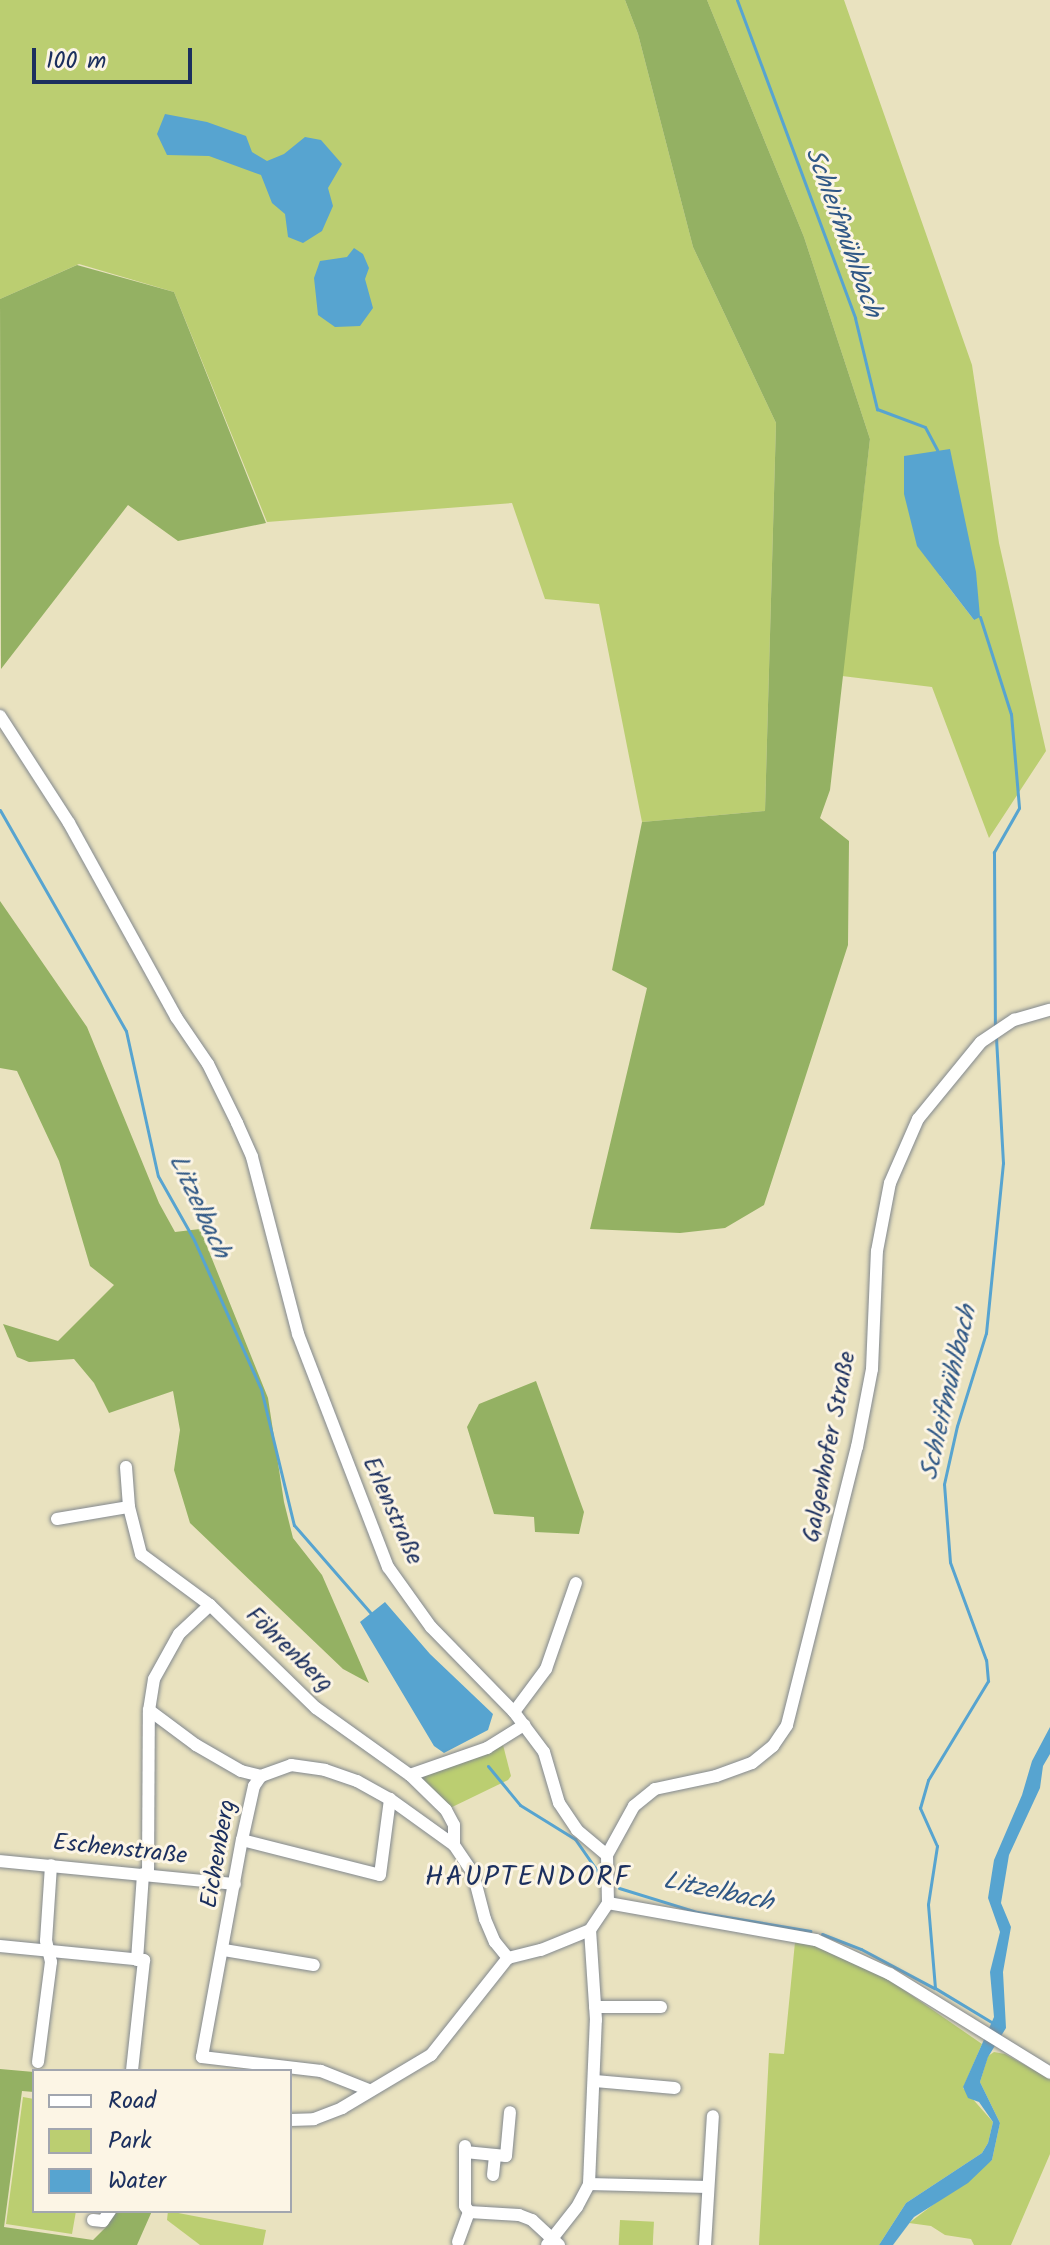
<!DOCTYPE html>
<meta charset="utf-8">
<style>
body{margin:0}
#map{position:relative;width:1050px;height:2245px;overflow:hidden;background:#e9e2bf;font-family:Kalam,sans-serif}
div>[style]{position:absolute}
.green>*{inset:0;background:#bbce71;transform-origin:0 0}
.forest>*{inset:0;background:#94b163}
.water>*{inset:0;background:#57a4d0}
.stream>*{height:3px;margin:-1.5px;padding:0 1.5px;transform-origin:1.5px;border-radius:1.5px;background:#57a4d0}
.roads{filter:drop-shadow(0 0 2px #82888e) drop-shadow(0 0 2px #82888e)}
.minor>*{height:12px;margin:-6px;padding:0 6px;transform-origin:6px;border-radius:6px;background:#fff}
span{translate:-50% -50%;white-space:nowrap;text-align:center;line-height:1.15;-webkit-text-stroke:6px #fcf5e5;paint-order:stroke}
.street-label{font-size:24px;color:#1b2f5e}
.water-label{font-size:26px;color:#305886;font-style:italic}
.quarter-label{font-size:28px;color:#1b2f5e;letter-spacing:2px}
.legend{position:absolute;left:32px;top:2069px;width:260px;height:144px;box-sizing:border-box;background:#fcf5e5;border:2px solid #a2a6af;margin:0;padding:10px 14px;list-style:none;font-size:24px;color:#1b2f5e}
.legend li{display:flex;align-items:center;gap:16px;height:40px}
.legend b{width:40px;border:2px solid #a2a6af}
.scale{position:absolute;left:32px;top:48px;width:160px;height:36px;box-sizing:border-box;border:4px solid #1b2f5e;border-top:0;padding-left:10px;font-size:24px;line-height:28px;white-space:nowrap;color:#1b2f5e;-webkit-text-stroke:6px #fcf5e5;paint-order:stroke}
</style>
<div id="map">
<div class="green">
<div style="clip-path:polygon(0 0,625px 0,638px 34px,693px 247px,776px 423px,765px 811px,642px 822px,599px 604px,545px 599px,512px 503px,267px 522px,174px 292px,79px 264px,0 299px)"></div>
<div style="clip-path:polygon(evenodd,707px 0,844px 0,972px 365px,999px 543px,1046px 751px,989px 838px,932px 687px,842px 676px,870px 439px,804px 237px,707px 0,976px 572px,974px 620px,940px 576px,976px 572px)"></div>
<div style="clip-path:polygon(503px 1745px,511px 1776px,508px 1780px,446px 1810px,410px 1775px)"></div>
<div style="clip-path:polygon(795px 1942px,815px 1946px,888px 1979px,982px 2044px,963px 2088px,993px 2122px,988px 2143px,982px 2153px,906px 2203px,879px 2245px,759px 2245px,769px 2053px,784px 2054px)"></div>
<div style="clip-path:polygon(994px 2052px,1005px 2054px,1050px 2079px,1050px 2154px,1011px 2245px,974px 2245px,971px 2239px,945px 2235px,931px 2226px,909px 2223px,992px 2160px,1000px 2123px,980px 2082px,988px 2056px)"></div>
<div style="clip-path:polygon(23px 2097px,34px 2099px,34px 2211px,76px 2211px,72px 2234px,6px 2224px)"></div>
<div style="clip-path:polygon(168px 2211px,266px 2230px,263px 2245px,200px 2245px,167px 2220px)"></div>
<div style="left:620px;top:2220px;width:34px;height:25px;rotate:3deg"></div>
</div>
<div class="forest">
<div style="clip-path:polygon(625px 0,707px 0,804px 237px,870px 439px,830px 790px,820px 818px,849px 841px,848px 945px,764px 1205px,725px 1228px,680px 1233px,590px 1229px,647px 988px,612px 970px,642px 822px,765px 811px,776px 423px,693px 247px,638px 34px)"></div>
<div style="clip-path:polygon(77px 265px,174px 292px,266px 523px,178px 541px,128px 505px,1px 669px,0 299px)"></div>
<div style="clip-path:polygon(0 901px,87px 1027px,159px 1203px,175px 1232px,200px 1229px,268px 1398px,284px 1502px,293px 1538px,322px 1575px,369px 1683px,343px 1669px,190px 1523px,174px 1470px,180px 1430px,173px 1391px,109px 1413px,94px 1383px,74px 1359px,29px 1362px,17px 1357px,3px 1324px,58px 1341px,114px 1285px,90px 1266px,59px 1161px,17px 1071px,0 1068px)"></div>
<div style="clip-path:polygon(536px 1381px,584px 1512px,579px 1534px,535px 1532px,534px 1517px,494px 1514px,467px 1427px,479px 1404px)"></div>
<div style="clip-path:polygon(0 2069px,34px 2072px,34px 2092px,22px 2091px,4px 2227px,93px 2240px,107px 2226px,112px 2211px,152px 2211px,137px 2245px,0 2245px)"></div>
</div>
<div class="water">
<div style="clip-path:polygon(165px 114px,207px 122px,246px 136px,252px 152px,267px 161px,284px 154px,305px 137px,321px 140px,342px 164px,328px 188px,333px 206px,322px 231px,303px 243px,288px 237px,285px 214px,272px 203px,261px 175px,209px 156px,167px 155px,157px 134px)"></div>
<div style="clip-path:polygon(354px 248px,363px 254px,369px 268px,365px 279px,373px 308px,360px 326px,335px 327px,318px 315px,314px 278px,320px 261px,347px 257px)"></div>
<div style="clip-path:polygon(950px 449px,976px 572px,980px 617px,974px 620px,917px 546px,904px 494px,904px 456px)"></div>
<div style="clip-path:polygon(385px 1602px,430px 1654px,493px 1714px,488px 1730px,444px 1753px,434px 1746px,360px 1622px)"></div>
<div style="clip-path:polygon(1050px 1727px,1050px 1754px,1043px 1766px,1040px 1788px,1009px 1855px,1001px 1903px,1011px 1927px,1003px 1972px,1006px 2028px,988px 2057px,980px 2082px,1000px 2123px,992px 2160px,968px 2183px,914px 2217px,893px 2245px,879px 2245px,906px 2203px,982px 2153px,988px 2143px,993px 2122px,979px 2102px,968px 2098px,963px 2087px,994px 2017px,990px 1972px,1000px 1932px,988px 1898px,994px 1860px,1022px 1795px,1032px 1761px)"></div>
</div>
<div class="stream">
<div style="left:737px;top:0;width:339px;rotate:69.6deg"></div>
<div style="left:855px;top:318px;width:94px;rotate:76.4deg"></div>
<div style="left:877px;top:409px;width:51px;rotate:20.6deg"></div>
<div style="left:925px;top:427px;width:26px;rotate:62deg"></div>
<div style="left:980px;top:617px;width:102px;rotate:72.3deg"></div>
<div style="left:1011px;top:714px;width:94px;rotate:85.1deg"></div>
<div style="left:1019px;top:808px;width:51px;rotate:119.6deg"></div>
<div style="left:994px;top:852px;width:174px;rotate:89.7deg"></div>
<div style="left:0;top:810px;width:254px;rotate:60.3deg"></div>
<div style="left:126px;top:1031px;width:148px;rotate:77.6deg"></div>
<div style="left:158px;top:1176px;width:73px;rotate:60.6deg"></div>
<div style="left:194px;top:1240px;width:163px;rotate:65.8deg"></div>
<div style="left:261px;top:1389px;width:140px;rotate:76.4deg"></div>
<div style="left:294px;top:1525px;width:116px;rotate:48.9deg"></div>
<div style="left:488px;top:1766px;width:50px;rotate:50.6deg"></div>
<div style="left:520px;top:1805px;width:65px;rotate:31.7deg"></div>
<div style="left:575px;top:1839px;width:40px;rotate:55.1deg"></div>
<div style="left:619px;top:1888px;width:82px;rotate:17.1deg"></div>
<div style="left:697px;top:1912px;width:115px;rotate:9.5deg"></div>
<div style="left:822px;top:1934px;width:42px;rotate:21deg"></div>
<div style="left:861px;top:1949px;width:83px;rotate:28.1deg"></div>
<div style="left:993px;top:2023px;width:68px;rotate:-148.9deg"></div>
<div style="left:935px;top:1988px;width:84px;rotate:-94.8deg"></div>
<div style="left:928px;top:1904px;width:59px;rotate:-81.2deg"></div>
<div style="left:937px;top:1846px;width:42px;rotate:-114.1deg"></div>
<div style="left:920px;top:1808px;width:29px;rotate:-74deg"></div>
<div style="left:928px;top:1780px;width:116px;rotate:-58.8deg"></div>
<div style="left:988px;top:1681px;width:21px;rotate:-95deg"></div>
<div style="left:986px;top:1660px;width:104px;rotate:-110.2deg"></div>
<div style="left:950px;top:1562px;width:78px;rotate:-94.4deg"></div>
<div style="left:944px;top:1484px;width:59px;rotate:-77.4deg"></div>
<div style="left:957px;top:1426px;width:97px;rotate:-72.7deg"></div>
<div style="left:986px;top:1333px;width:171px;rotate:-84.3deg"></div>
<div style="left:1003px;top:1163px;width:126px;rotate:-93.2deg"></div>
</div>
<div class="roads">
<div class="minor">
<div style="left:0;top:716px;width:127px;rotate:57.2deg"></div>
<div style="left:69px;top:823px;width:222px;rotate:61.1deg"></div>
<div style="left:176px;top:1017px;width:57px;rotate:55.8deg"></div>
<div style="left:208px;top:1064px;width:66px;rotate:63.8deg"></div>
<div style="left:237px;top:1123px;width:37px;rotate:66deg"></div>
<div style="left:252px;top:1157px;width:183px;rotate:75.4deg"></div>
<div style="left:298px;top:1334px;width:250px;rotate:68.9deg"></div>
<div style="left:388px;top:1567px;width:74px;rotate:54.4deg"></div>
<div style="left:431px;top:1627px;width:119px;rotate:45.7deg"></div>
<div style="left:514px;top:1712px;width:50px;rotate:53.1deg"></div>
<div style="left:544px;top:1752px;width:53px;rotate:73.6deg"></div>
<div style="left:559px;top:1803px;width:32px;rotate:56deg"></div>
<div style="left:577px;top:1830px;width:39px;rotate:40deg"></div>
<div style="left:126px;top:1467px;width:40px;rotate:85.7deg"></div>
<div style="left:129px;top:1507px;width:49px;rotate:75.7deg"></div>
<div style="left:141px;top:1554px;width:86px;rotate:36.5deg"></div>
<div style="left:210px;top:1605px;width:148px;rotate:44.2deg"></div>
<div style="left:316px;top:1708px;width:115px;rotate:35.5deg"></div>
<div style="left:410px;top:1775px;width:50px;rotate:44.2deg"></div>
<div style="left:446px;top:1810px;width:17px;rotate:62deg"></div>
<div style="left:454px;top:1825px;width:20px;rotate:90deg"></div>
<div style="left:57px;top:1519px;width:73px;rotate:-9.5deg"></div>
<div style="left:210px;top:1605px;width:42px;rotate:136.9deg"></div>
<div style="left:179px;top:1634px;width:51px;rotate:119.1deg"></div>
<div style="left:154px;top:1679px;width:31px;rotate:99deg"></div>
<div style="left:149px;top:1710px;width:59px;rotate:36.7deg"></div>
<div style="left:196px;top:1745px;width:52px;rotate:30deg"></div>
<div style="left:241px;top:1771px;width:21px;rotate:14deg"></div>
<div style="left:514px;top:1712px;width:54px;rotate:-53.3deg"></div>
<div style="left:546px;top:1669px;width:91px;rotate:-70.8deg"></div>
<div style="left:410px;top:1775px;width:82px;rotate:-19.3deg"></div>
<div style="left:487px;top:1748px;width:44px;rotate:-31.9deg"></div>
<div style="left:242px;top:1840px;width:142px;rotate:14.2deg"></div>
<div style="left:380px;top:1875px;width:77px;rotate:-82.5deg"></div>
<div style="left:0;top:1861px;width:236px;rotate:5.6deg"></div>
<div style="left:148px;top:1874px;width:164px;rotate:-89.7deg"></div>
<div style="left:608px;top:1903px;width:48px;rotate:-91.2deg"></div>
<div style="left:607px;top:1855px;width:56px;rotate:-61.1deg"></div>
<div style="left:634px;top:1806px;width:27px;rotate:-39deg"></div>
<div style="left:655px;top:1789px;width:62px;rotate:-12deg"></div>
<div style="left:716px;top:1776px;width:38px;rotate:-20deg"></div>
<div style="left:752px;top:1763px;width:27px;rotate:-39deg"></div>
<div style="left:773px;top:1746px;width:25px;rotate:-56deg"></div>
<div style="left:787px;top:1725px;width:287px;rotate:-75.9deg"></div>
<div style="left:857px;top:1447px;width:79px;rotate:-79.1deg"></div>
<div style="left:872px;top:1369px;width:118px;rotate:-87.6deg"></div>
<div style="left:877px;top:1251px;width:69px;rotate:-79.2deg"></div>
<div style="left:890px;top:1183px;width:70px;rotate:-66.4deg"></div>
<div style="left:918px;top:1119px;width:99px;rotate:-50.7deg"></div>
<div style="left:981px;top:1042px;width:40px;rotate:-34deg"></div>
<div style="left:1014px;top:1020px;width:37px;rotate:-16deg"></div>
<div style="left:608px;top:1903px;width:211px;rotate:10.1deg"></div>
<div style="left:816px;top:1940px;width:81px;rotate:24.7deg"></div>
<div style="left:890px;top:1974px;width:188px;rotate:31.7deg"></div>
<div style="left:0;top:1946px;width:145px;rotate:5.6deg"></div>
<div style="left:144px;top:1960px;width:111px;rotate:96.2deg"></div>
<div style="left:224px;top:1950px;width:91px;rotate:9.5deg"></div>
<div style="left:137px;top:1960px;width:86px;rotate:-86deg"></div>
<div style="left:595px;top:2007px;width:66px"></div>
<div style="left:38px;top:2062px;width:101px;rotate:-82.6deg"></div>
<div style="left:51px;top:1962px;width:22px;rotate:-103deg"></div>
<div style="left:46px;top:1941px;width:76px;rotate:-86.2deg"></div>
<div style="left:595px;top:2081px;width:80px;rotate:5deg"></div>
<div style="left:369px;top:2090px;width:52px;rotate:-158.4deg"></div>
<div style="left:321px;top:2071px;width:120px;rotate:-173.3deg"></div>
<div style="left:202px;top:2057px;width:221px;rotate:-79.6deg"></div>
<div style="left:242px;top:1840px;width:55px;rotate:-77.5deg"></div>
<div style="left:254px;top:1786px;width:12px;rotate:-55deg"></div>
<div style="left:261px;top:1776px;width:32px;rotate:-20deg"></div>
<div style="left:291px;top:1765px;width:34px;rotate:8deg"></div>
<div style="left:325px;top:1770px;width:34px;rotate:19deg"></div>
<div style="left:357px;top:1781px;width:38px;rotate:29deg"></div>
<div style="left:390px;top:1799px;width:79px;rotate:35.7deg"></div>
<div style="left:454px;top:1845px;width:34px;rotate:56deg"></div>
<div style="left:473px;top:1873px;width:48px;rotate:75.4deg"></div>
<div style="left:485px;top:1919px;width:25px;rotate:67deg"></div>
<div style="left:495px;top:1942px;width:21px;rotate:51deg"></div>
<div style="left:290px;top:2120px;width:24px;rotate:-2deg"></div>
<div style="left:314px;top:2119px;width:30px;rotate:-21deg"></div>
<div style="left:342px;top:2108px;width:104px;rotate:-30.8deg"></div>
<div style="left:431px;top:2055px;width:124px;rotate:-51.6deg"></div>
<div style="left:508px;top:1958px;width:34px;rotate:-14deg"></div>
<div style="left:541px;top:1950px;width:53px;rotate:-22.2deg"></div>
<div style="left:590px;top:1930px;width:32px;rotate:-56deg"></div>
<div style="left:465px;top:2146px;width:60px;rotate:90deg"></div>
<div style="left:465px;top:2206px;width:7px;rotate:56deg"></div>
<div style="left:469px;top:2212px;width:50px;rotate:3.4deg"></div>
<div style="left:519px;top:2215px;width:14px;rotate:21deg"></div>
<div style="left:532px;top:2220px;width:37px;rotate:43deg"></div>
<div style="left:465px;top:2152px;width:41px;rotate:5.6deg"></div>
<div style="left:506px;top:2156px;width:44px;rotate:-84.8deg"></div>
<div style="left:493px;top:2175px;width:20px;rotate:-84deg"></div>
<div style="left:589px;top:2184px;width:119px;rotate:1.4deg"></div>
<div style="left:93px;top:2220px;width:10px;rotate:6deg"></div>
<div style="left:103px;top:2221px;width:12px;rotate:-55deg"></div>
<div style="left:458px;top:2242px;width:32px;rotate:-70deg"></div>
<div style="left:547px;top:2245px;width:48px;rotate:-51.7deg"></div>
<div style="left:577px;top:2207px;width:26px;rotate:-62deg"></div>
<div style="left:589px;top:2184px;width:164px;rotate:-87.6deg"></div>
<div style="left:596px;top:2020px;width:90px;rotate:-93.8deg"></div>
<div style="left:705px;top:2245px;width:129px;rotate:-86.5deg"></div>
</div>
</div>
<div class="street-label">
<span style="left:830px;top:1447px;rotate:-79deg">Galgenhofer Straße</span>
<span style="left:392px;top:1511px;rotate:66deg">Erlenstraße</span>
<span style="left:289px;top:1650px;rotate:44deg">Föhrenberg</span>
<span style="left:120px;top:1850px;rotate:6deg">Eschenstraße</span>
<span style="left:219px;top:1854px;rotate:-80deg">Eichenberg</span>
</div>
<div class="water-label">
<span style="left:842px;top:233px;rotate:70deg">Schleifmühlbach</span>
<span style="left:198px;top:1207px;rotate:65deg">Litzelbach</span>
<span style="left:950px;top:1393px;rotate:-77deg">Schleifmühlbach</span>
<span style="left:718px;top:1893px;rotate:12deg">Litzelbach</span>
</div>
<div class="quarter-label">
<span style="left:528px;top:1878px">HAUPTENDORF</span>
</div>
<ul class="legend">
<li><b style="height:10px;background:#fff"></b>Road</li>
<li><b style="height:22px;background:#bbce71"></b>Park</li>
<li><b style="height:22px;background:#57a4d0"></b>Water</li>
</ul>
<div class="scale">100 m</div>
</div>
